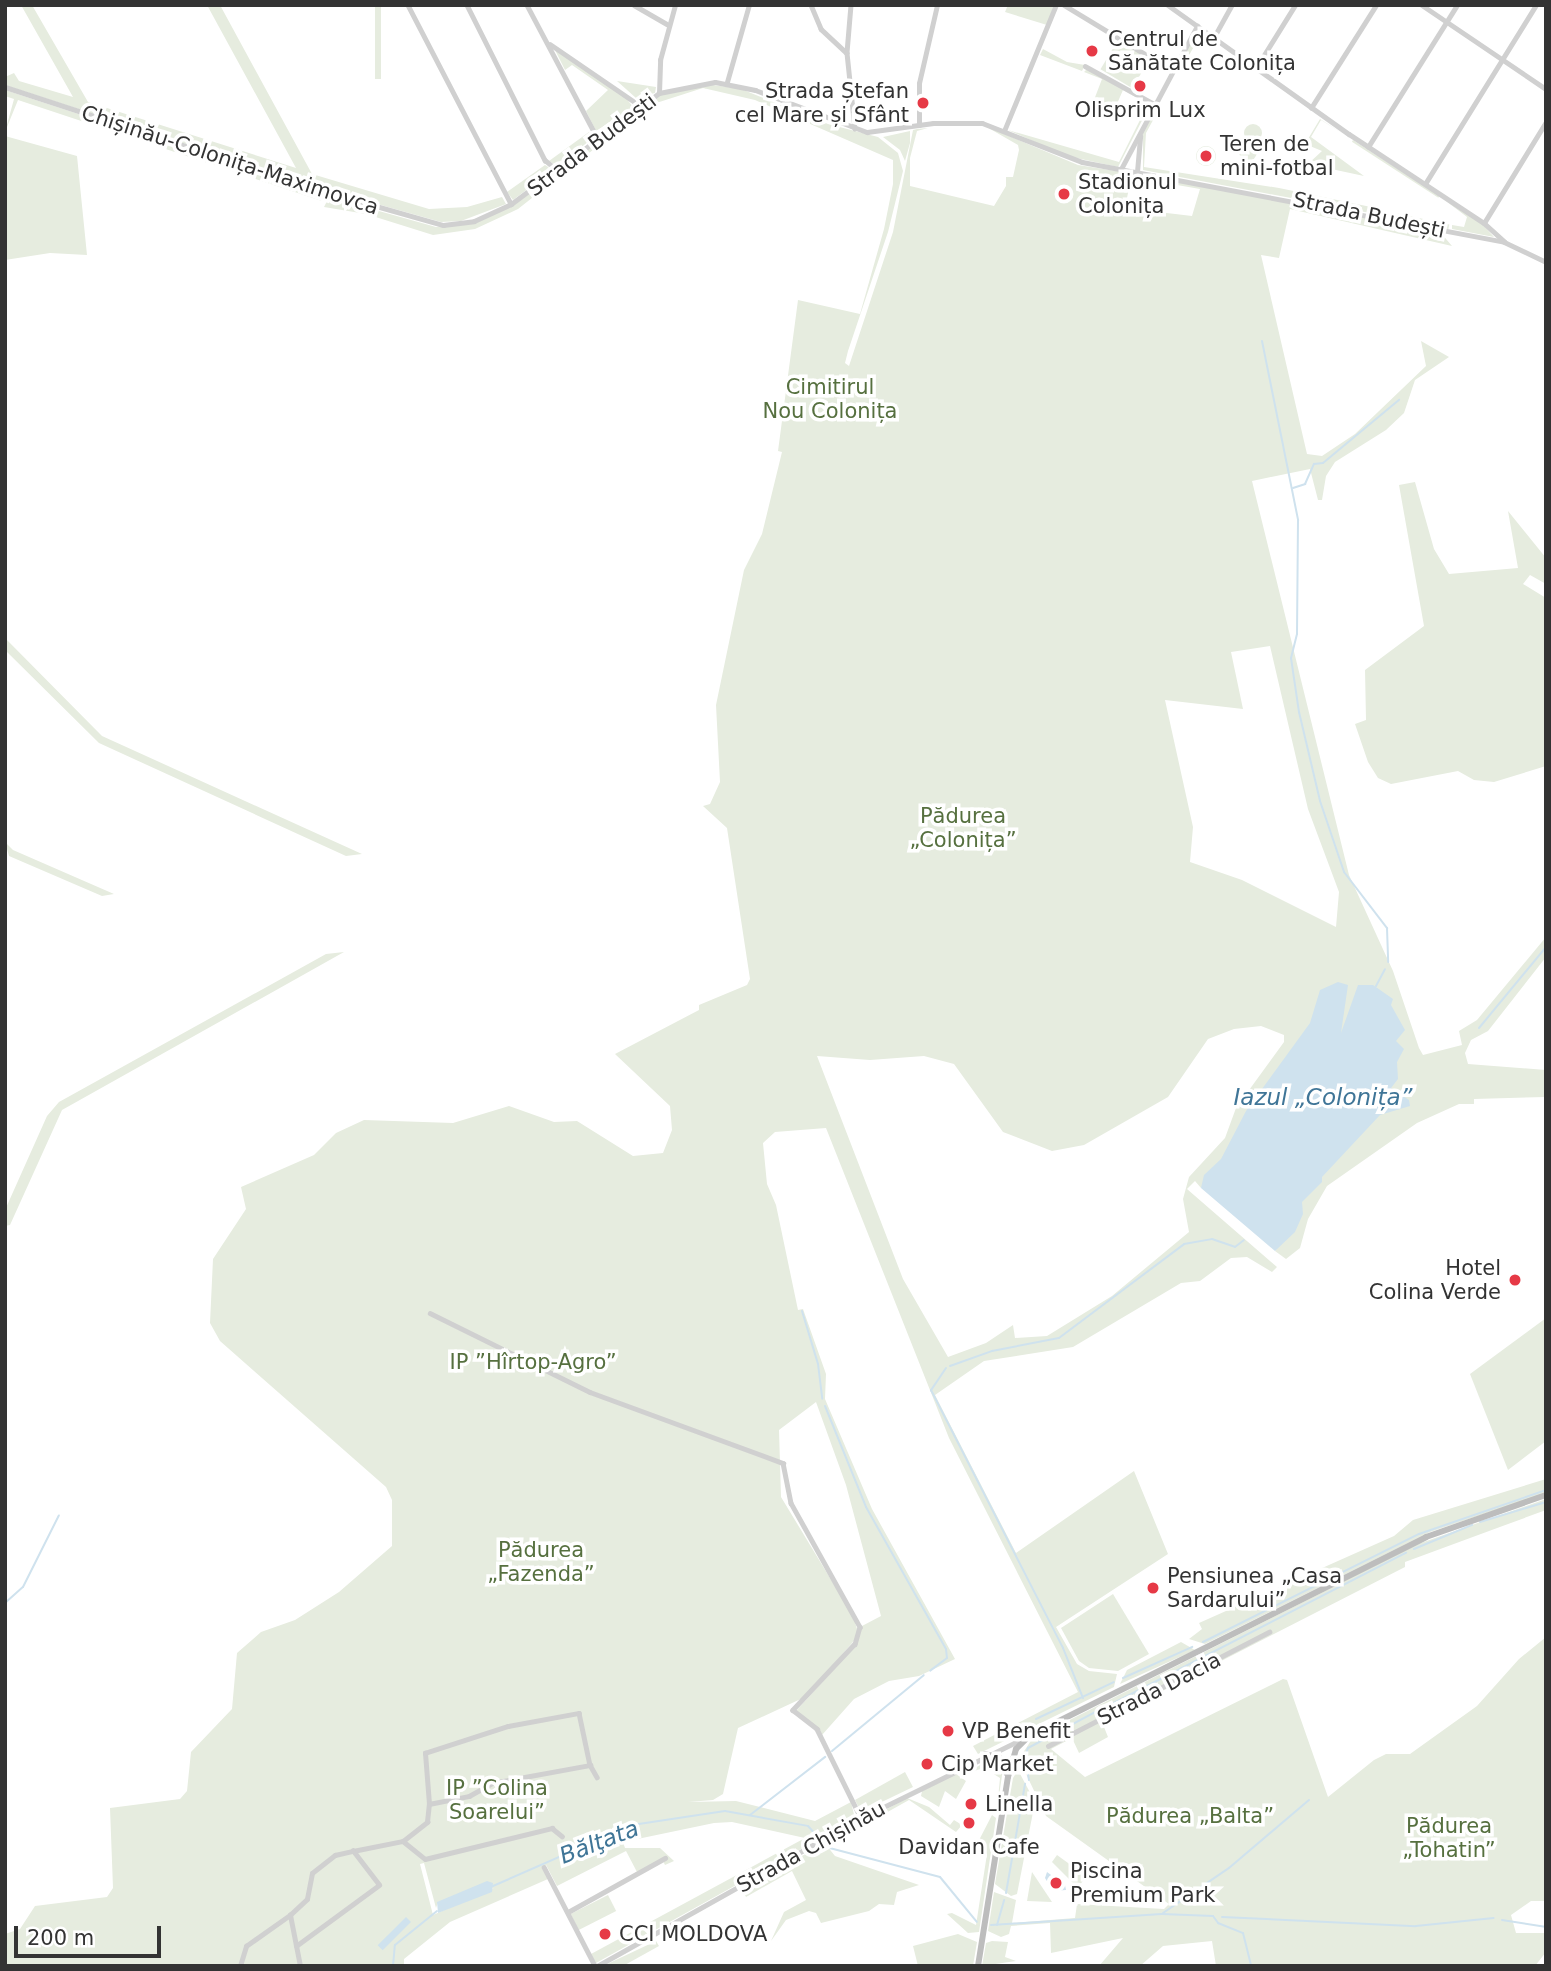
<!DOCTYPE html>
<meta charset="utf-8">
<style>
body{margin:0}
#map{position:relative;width:1551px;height:1971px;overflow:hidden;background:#fff;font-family:"DejaVu Sans",sans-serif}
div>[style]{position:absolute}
.green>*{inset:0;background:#e6ecdf;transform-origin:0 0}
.round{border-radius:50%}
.water>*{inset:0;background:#cfe2ee;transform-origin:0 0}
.stream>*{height:2px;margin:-1px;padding:0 1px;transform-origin:1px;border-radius:1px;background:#cfe2ee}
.minor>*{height:4.5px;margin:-2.25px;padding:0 2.25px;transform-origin:2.25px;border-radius:2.25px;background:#d0d0d0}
.tertiary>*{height:5px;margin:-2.5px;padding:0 2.5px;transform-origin:2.5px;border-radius:2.5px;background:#d0d0d0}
.secondary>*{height:6px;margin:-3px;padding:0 3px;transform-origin:3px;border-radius:3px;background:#bdbdbd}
.dots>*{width:19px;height:19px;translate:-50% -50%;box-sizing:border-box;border:4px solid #fff;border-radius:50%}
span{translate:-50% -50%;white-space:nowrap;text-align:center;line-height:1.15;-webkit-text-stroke:7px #fff;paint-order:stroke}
.poi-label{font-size:21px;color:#333}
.left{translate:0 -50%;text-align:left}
.right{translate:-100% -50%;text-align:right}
.street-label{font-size:21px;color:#333}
.park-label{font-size:21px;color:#56703f}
.water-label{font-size:23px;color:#3f7597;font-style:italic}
.frame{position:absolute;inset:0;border:7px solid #333;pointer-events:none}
.scale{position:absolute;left:14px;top:1926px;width:147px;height:32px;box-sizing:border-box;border:4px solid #333;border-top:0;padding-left:9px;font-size:21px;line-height:24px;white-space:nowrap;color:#333;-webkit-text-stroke:5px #fff;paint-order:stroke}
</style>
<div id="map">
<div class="green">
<div style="clip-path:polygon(21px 5px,32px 5px,88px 102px,296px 168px,207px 5px,220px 5px,312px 174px,429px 209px,467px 207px,502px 197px,506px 204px,461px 221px,441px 222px,324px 189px,5px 85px,5px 77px,14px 73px,19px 81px,73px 97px)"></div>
<div style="left:375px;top:5px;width:6px;height:74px"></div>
<div style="clip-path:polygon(1008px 5px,1054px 5px,1047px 25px,1005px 12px)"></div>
<div style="clip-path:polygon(1202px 33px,1210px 37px,1208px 41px,1200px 36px,1180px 71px,1177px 68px,1195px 35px)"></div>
<div style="left:1118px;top:40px;width:37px;height:34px;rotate:31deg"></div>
<div style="clip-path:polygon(1043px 49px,1067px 62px,1085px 65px,1082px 71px,1040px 55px)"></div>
<div style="clip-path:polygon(555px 50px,626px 98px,633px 107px,596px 131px,586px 111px,608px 90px,572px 65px,565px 70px)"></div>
<div style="clip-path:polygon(1087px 69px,1150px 105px,1118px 167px,1067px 156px,1008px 130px,1119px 162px,1148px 104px,1123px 90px,1110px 120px,1089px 113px,1102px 79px,1084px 72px)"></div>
<div style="clip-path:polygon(617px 81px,656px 87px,655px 93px,636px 98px)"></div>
<div style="clip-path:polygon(evenodd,706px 84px,741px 89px,828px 124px,878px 137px,898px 153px,903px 171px,888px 232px,848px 351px,845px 363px,849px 366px,893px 232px,913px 130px,917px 129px,928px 128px,917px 131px,910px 158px,910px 186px,994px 206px,1006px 186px,1006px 177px,1013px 177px,1019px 150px,1018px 145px,985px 126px,1078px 165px,1173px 180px,1173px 185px,1131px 178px,1125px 208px,1192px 216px,1200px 189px,1177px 185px,1177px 181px,1441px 233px,1452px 246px,1290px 209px,1279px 258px,1261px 255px,1307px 454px,1322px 456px,1355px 434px,1426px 366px,1421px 341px,1449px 357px,1415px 380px,1404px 413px,1386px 430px,1335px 462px,1326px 476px,1322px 500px,1318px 500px,1310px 469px,1252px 481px,1349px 875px,1393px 971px,1419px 1048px,1423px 1055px,1462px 1045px,1459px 1031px,1477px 1020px,1546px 937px,1546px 957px,1488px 1031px,1471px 1040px,1465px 1053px,1468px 1064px,1546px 1070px,1546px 1097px,1474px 1099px,1474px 1104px,1459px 1104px,1417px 1123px,1327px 1186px,1308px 1219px,1300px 1248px,1286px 1259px,1275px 1251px,1288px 1233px,1249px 1143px,1201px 1188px,1195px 1181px,1187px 1189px,1277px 1267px,1272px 1272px,1247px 1257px,1231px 1258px,1200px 1281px,1181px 1283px,1073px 1347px,984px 1361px,935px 1395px,1016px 1553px,1134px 1471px,1168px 1554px,1056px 1627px,1077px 1664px,1089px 1671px,1117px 1674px,1114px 1687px,978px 1754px,973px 1746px,1078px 1692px,949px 1438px,826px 1128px,775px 1132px,763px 1143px,767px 1184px,776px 1205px,798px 1310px,803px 1309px,826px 1374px,825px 1399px,872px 1509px,955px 1659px,919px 1676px,889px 1681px,854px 1699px,822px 1735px,796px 1711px,856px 1645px,862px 1626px,881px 1616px,846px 1485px,816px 1402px,779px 1430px,781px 1497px,853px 1616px,859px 1635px,805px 1697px,738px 1728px,723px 1794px,713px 1800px,688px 1802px,736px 1801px,815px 1821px,851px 1802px,855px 1819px,596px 1963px,591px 1954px,805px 1838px,732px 1822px,714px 1823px,623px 1842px,625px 1848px,660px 1848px,674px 1861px,665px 1865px,663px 1861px,637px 1872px,626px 1851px,557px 1886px,546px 1865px,542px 1868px,548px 1879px,450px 1922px,404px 1959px,404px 1966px,5px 1966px,5px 1934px,20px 1929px,35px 1906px,107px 1897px,113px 1888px,110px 1808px,180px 1799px,187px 1791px,191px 1752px,232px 1709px,237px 1653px,261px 1632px,295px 1620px,339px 1592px,392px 1546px,392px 1500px,386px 1487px,220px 1341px,210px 1323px,213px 1259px,246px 1209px,241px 1187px,314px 1155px,336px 1133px,364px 1120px,453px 1123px,509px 1106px,554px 1122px,577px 1121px,633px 1156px,663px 1153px,672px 1130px,670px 1106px,615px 1054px,699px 1010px,699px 1005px,747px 985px,750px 979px,727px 828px,703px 806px,710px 804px,720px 782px,716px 705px,744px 570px,762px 534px,782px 452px,778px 451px,798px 300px,860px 314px,884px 229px,893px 184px,893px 160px,755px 100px,703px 88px,650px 105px,518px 209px,475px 229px,433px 235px,366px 214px,324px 207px,329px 197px,436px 227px,480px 221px,513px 205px,638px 109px,661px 95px,706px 84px,1270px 646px,1308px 809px,1339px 892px,1336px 927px,1242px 880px,1190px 862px,1193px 827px,1165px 700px,1243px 709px,1231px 652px,1270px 646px,706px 84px,1261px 1026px,1284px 1035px,1284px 1042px,1236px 1108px,1225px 1138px,1189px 1177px,1183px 1199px,1189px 1232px,1112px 1296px,1047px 1336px,1015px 1338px,1013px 1325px,986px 1343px,948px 1357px,903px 1279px,817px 1056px,870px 1060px,924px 1056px,954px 1064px,1003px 1132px,1052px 1151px,1084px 1145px,1168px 1097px,1208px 1039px,1234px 1029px,1261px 1026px,706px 84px,424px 1863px,436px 1908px,438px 1902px,494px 1888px,433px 1915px,420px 1864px,424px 1863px)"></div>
<div style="clip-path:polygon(5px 90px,314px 191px,322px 201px,18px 100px,5px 132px,14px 99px,5px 96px)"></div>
<div style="clip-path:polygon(1154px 109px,1158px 111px,1146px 133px,1144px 167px,1279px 188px,1371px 207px,1370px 213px,1143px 170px,1143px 131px)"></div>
<div style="clip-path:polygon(1320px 119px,1345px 135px,1321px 120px,1311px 137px,1364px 176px,1308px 164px,1322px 151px,1305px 144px)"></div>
<div class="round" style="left:1244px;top:124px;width:18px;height:18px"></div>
<div style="clip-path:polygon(910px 131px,910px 143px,905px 161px,900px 150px,883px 137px)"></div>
<div style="clip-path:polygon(589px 132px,593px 138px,557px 166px,549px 161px)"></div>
<div style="clip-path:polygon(5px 136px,77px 156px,87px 255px,50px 253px,5px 260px)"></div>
<div style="left:1353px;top:140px;width:103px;height:2px;rotate:33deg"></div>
<div class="round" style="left:1239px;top:143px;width:18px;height:18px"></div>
<div class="round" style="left:1196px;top:146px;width:20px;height:20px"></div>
<div class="round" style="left:1229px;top:161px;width:16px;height:16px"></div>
<div style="clip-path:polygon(545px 165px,553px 170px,513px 200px,507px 192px)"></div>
<div style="clip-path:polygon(1442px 198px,1482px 224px,1494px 237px,1452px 229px,1452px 225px,1464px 227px,1467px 217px)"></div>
<div style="left:1376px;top:209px;width:75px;height:5px;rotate:12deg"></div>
<div style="clip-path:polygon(1415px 482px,1434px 549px,1449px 574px,1518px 568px,1508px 511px,1546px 558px,1546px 584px,1530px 575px,1523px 584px,1546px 598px,1546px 766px,1494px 782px,1474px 780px,1458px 771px,1391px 784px,1378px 778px,1368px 762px,1355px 724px,1366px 720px,1365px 670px,1424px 626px,1399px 485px)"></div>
<div style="clip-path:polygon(5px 638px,102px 736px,362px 854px,346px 856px,99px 743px,5px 650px)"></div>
<div style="clip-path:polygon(5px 842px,13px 850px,114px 894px,102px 896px,9px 856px)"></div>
<div style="clip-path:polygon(344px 952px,62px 1110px,10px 1225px,5px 1226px,5px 1210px,47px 1116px,59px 1102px,326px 954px)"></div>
<div style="clip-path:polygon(1546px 1318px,1546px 1441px,1508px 1470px,1470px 1374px)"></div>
<div style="clip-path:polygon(1546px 1479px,1546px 1493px,1430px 1532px,1205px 1644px,1189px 1639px,1202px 1629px,1199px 1623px,1394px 1536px,1413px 1520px)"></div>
<div style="clip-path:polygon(1546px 1499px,1546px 1510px,1405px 1562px,1405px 1567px,1102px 1722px,1108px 1737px,1079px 1753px,1072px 1738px,1051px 1749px,1085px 1777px,1283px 1679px,1287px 1680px,1328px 1797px,1374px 1760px,1386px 1754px,1410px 1754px,1477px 1706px,1519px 1659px,1546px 1637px,1546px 1901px,1531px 1901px,1511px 1915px,1516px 1933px,1546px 1933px,1546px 1952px,1535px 1966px,1216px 1966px,1212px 1941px,1163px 1946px,1140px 1966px,1099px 1966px,1123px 1938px,1051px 1953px,1050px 1923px,1011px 1926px,1009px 1934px,1001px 1937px,988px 1931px,994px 1892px,1016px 1900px,1012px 1923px,1075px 1918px,1077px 1904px,1164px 1909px,1169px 1904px,1046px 1816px,1019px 1759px,1032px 1739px,1418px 1544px)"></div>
<div style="clip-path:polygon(1113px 1594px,1149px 1654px,1118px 1671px,1089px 1668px,1079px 1661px,1061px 1628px)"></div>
<div style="clip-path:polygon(1181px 1642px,1195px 1650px,1120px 1684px,1127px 1670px)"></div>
<div style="clip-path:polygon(990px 1759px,1003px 1769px,997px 1809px,1000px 1778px,984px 1768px,967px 1773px)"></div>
<div style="clip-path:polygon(1018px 1770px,1035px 1802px,1017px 1894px,1011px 1896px,995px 1884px,1013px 1778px)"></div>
<div style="clip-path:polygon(905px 1772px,913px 1787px,861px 1812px,855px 1800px)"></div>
<div style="clip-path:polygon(956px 1774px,966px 1781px,956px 1799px,945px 1791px,939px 1807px,921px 1796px,922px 1791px)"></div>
<div style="clip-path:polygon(907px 1798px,929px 1807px,950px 1825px,954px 1820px,962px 1825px,956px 1832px,909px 1800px,827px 1846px,835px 1856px,919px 1885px,897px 1892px,894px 1905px,879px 1904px,869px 1911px,821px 1923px,816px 1913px,809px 1911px,786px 1920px,771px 1941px,784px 1912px,806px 1900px,792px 1871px,746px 1897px,742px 1889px)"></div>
<div style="clip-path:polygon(992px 1815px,996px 1818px,979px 1932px,968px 1933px,947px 1914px,952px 1913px,976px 1925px,987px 1854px,976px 1846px)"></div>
<div style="clip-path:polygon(1057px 1855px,1086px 1876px,1078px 1888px,1052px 1862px)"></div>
<div style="clip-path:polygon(1032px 1872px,1052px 1902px,1027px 1901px)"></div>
<div style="left:608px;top:1895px;width:18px;height:42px;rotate:63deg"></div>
<div style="clip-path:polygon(958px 1934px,977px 1942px,973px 1966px,918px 1966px,913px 1946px)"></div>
<div style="clip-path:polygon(656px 1941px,659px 1946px,623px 1966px,603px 1966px)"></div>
<div style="clip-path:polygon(992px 1941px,1008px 1942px,1005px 1957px,1016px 1961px,982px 1966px,986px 1943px)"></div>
</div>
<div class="water">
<div style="clip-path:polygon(1338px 982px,1348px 985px,1341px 1033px,1358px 985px,1373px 985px,1393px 999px,1391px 1005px,1405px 1030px,1396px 1041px,1404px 1049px,1397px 1062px,1398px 1079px,1391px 1088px,1409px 1100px,1410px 1106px,1380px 1115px,1322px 1177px,1322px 1182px,1302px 1202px,1303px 1214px,1295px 1232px,1275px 1251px,1201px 1188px,1204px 1175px,1221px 1159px,1246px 1111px,1310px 1023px,1320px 990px)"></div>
<div style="clip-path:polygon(1047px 1872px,1065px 1885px,1066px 1890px,1053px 1891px,1045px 1878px)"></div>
<div style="clip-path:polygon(487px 1881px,493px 1883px,492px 1892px,438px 1913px,437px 1902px)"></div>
<div style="left:406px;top:1917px;width:7px;height:40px;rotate:45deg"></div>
</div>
<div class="stream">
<div style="left:1262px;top:341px;width:183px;rotate:78.6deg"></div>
<div style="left:1298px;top:520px;width:114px;rotate:90.5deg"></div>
<div style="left:1297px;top:634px;width:25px;rotate:104deg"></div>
<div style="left:1291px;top:658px;width:55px;rotate:81.6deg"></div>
<div style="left:1299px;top:712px;width:91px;rotate:76.7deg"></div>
<div style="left:1320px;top:801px;width:75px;rotate:71.3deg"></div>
<div style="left:1344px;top:872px;width:71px;rotate:52.5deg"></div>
<div style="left:1387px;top:928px;width:34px;rotate:88deg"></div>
<div style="left:1293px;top:488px;width:13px;rotate:-18deg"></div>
<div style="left:1305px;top:484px;width:22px;rotate:-66deg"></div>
<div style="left:1314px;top:464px;width:9px;rotate:-6deg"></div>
<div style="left:1323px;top:463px;width:99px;rotate:-39.7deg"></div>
<div style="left:1376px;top:986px;width:19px;rotate:-62deg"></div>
<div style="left:1479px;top:1028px;width:105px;rotate:-50.4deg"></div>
<div style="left:802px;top:1311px;width:55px;rotate:73.2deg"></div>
<div style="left:818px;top:1364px;width:35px;rotate:83deg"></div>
<div style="left:950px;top:1366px;width:45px;rotate:-19.7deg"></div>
<div style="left:992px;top:1351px;width:68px;rotate:-11deg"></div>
<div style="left:1059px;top:1338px;width:156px;rotate:-36.9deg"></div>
<div style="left:1184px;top:1244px;width:28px;rotate:-10deg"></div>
<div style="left:1212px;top:1239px;width:24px;rotate:19deg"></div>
<div style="left:1235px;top:1247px;width:11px;rotate:-38deg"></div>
<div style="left:946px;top:1368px;width:27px;rotate:124deg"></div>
<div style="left:931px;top:1390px;width:290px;rotate:62.9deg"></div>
<div style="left:1063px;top:1648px;width:54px;rotate:68.2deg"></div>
<div style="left:825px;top:1406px;width:109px;rotate:67.9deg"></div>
<div style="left:866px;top:1507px;width:163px;rotate:60.6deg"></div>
<div style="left:946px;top:1649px;width:9px;rotate:84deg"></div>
<div style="left:947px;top:1658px;width:21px;rotate:143deg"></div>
<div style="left:1480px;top:1522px;width:69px;rotate:-16.9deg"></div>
<div style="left:1414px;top:1549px;width:63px;rotate:-22.5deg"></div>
<div style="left:5px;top:1603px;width:24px;rotate:-42deg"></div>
<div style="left:23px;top:1587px;width:80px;rotate:-63.4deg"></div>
<div style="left:1203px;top:1642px;width:241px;rotate:-26.6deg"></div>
<div style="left:1419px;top:1534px;width:134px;rotate:-19.1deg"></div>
<div style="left:1123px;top:1678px;width:76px;rotate:-24.2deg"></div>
<div style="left:1102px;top:1709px;width:342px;rotate:-27.2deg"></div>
<div style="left:1036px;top:1719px;width:86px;rotate:-25.4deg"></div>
<div style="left:832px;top:1751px;width:119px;rotate:-39.6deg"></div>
<div style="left:1029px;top:1780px;width:23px;rotate:-100deg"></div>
<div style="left:1025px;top:1757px;width:9px;rotate:-72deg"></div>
<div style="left:1028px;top:1748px;width:76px;rotate:-28.2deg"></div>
<div style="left:750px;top:1815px;width:95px;rotate:-37.7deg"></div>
<div style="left:822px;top:1846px;width:122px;rotate:14.7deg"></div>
<div style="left:940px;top:1877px;width:58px;rotate:50.6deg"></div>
<div style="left:493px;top:1886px;width:152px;rotate:-23.7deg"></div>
<div style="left:632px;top:1825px;width:94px;rotate:-8.6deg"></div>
<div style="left:725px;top:1811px;width:84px;rotate:10.2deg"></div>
<div style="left:808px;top:1826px;width:13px;rotate:48deg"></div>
<div style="left:1006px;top:1893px;width:111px;rotate:-80.1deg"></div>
<div style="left:1163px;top:1913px;width:80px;rotate:-34.3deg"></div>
<div style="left:1229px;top:1868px;width:105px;rotate:-40.4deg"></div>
<div style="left:1222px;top:1917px;width:194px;rotate:2.7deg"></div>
<div style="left:1416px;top:1926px;width:78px;rotate:-5.9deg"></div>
<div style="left:1502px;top:1920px;width:45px;rotate:9deg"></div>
<div style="left:991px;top:1925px;width:171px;rotate:-3.7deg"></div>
<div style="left:1162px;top:1914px;width:51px;rotate:2.2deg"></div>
<div style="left:1213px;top:1916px;width:9px;rotate:54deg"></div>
<div style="left:1218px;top:1923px;width:27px;rotate:22deg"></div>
<div style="left:1243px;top:1933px;width:34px;rotate:76deg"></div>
<div style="left:997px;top:1925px;width:26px;rotate:-74deg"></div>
<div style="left:393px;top:1966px;width:21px;rotate:-85deg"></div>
<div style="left:395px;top:1945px;width:54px;rotate:-39deg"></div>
</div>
<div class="minor">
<div style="left:408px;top:5px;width:224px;rotate:62.6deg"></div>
<div style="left:467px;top:5px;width:174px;rotate:63.3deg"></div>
<div style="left:545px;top:160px;width:16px;rotate:40deg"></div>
<div style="left:527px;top:5px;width:149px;rotate:62.1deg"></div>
<div style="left:634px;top:5px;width:38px;rotate:30deg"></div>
<div style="left:811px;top:5px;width:26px;rotate:67deg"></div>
<div style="left:821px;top:29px;width:35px;rotate:43deg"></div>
<div style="left:851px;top:5px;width:48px;rotate:94.8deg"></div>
<div style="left:847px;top:53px;width:76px;rotate:84deg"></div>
<div style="left:1064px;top:5px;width:127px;rotate:31.2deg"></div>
<div style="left:1168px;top:5px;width:222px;rotate:35.5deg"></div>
<div style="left:1349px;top:134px;width:162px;rotate:33.4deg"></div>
<div style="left:1484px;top:223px;width:27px;rotate:42deg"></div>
<div style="left:1422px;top:5px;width:150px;rotate:34.1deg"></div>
<div style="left:1214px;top:37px;width:37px;rotate:-61deg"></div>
<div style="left:550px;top:44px;width:108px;rotate:34.4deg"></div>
<div style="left:1085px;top:66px;width:79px;rotate:28.8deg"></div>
<div style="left:1256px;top:68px;width:74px;rotate:-58.2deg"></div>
<div style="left:727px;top:82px;width:80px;rotate:-74.1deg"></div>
<div style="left:659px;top:93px;width:33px;rotate:-88deg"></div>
<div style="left:660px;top:60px;width:57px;rotate:-74.7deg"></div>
<div style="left:1311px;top:108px;width:122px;rotate:-57.7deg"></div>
<div style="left:1004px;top:131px;width:136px;rotate:-67.6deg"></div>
<div style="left:1368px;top:147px;width:168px;rotate:-57.9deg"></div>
<div style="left:1121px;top:169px;width:162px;rotate:-62deg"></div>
<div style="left:1137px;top:172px;width:36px;rotate:-85deg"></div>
<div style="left:1425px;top:184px;width:211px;rotate:-58.2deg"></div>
<div style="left:1484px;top:223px;width:119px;rotate:-58.5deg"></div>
<div style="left:430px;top:1313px;width:178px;rotate:26.3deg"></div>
<div style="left:590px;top:1392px;width:206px;rotate:20.2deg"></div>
<div style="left:783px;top:1463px;width:41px;rotate:78.7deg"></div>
<div style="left:791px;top:1503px;width:142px;rotate:60.9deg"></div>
<div style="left:860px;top:1627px;width:18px;rotate:106deg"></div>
<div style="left:855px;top:1644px;width:91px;rotate:133.2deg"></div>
<div style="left:793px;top:1710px;width:31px;rotate:38deg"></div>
<div style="left:817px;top:1729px;width:99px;rotate:63.7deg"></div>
<div style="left:1048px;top:1746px;width:249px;rotate:-27.3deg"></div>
<div style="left:429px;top:1804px;width:51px;rotate:-94.5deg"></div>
<div style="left:425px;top:1753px;width:87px;rotate:-18deg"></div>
<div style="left:508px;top:1726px;width:72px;rotate:-10.4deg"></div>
<div style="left:579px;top:1713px;width:53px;rotate:78.1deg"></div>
<div style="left:403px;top:1841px;width:28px;rotate:39deg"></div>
<div style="left:425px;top:1859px;width:131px;rotate:-13.7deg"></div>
<div style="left:552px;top:1828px;width:13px;rotate:39deg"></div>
<div style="left:544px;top:1867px;width:111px;rotate:62.7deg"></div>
<div style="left:568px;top:1912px;width:111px;rotate:-29.1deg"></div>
<div style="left:296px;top:1946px;width:103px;rotate:-36.3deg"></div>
<div style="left:379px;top:1885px;width:43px;rotate:-127.4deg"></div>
<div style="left:353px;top:1851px;width:51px;rotate:-11.3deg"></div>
<div style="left:403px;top:1841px;width:31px;rotate:-38deg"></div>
<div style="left:427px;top:1822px;width:18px;rotate:-84deg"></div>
<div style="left:429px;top:1804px;width:41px;rotate:-11.3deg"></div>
<div style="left:469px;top:1796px;width:26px;rotate:-29deg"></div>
<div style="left:492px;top:1783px;width:100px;rotate:-10.4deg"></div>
<div style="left:590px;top:1765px;width:14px;rotate:60deg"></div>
<div style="left:240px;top:1966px;width:21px;rotate:-73deg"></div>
<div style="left:246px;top:1946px;width:54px;rotate:-35.2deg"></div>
<div style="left:300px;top:1966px;width:52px;rotate:-101.1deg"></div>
<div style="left:290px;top:1915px;width:23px;rotate:-43deg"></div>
<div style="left:307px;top:1899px;width:26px;rotate:-79deg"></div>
<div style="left:312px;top:1873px;width:29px;rotate:-38deg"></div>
<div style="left:335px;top:1855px;width:18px;rotate:-13deg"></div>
</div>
<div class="tertiary">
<div style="left:5px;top:87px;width:335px;rotate:18.1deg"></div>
<div style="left:323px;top:191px;width:125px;rotate:15.8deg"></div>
<div style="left:443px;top:225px;width:31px;rotate:-7deg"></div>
<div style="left:474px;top:221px;width:41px;rotate:-24.7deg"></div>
<div style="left:511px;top:204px;width:185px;rotate:-36.9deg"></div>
<div style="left:659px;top:93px;width:57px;rotate:-11.1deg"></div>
<div style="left:715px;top:82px;width:41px;rotate:11.3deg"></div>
<div style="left:755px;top:90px;width:120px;rotate:20.6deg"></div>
<div style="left:867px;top:132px;width:67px;rotate:-7.8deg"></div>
<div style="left:933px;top:123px;width:49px"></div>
<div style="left:982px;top:123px;width:107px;rotate:21.3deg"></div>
<div style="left:1082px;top:162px;width:430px;rotate:10.7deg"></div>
<div style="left:1504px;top:242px;width:47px;rotate:25.5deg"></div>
<div style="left:919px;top:125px;width:42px;rotate:-90deg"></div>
<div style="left:919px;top:83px;width:80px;rotate:-77deg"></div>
<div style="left:597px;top:1966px;width:303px;rotate:-29.3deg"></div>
<div style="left:861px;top:1818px;width:184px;rotate:-26.1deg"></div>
</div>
<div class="secondary">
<div style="left:985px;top:1754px;width:15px;rotate:16deg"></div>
<div style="left:999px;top:1758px;width:18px;rotate:63deg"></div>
<div style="left:978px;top:1966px;width:191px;rotate:-81deg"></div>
<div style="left:1008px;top:1777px;width:29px;rotate:-74deg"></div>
<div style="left:1016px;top:1749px;width:18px;rotate:-45deg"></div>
<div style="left:1029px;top:1736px;width:444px;rotate:-26.6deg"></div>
<div style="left:1426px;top:1537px;width:127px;rotate:-19.3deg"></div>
</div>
<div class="dots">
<div style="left:1092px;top:51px;background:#e63946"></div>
<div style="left:1140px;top:86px;background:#e63946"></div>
<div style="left:923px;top:103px;background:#e63946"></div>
<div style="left:1206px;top:156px;background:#e63946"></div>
<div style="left:1064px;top:194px;background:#e63946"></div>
<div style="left:1515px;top:1280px;background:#e63946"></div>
<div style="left:1153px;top:1588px;background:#e63946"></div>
<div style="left:948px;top:1731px;background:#e63946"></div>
<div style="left:927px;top:1764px;background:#e63946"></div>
<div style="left:971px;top:1804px;background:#e63946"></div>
<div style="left:969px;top:1823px;background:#e63946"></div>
<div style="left:1056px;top:1883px;background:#e63946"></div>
<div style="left:605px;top:1934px;background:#e63946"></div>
</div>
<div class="poi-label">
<span class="left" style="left:1108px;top:51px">Centrul de<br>Sănătate Colonița</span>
<span class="right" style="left:909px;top:103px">Strada Ștefan<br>cel Mare și Sfânt</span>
<span style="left:1140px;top:110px">Olisprim Lux</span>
<span class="left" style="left:1220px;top:156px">Teren de<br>mini-fotbal</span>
<span class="left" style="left:1078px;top:194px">Stadionul<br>Colonița</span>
<span class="right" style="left:1501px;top:1280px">Hotel<br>Colina Verde</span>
<span class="left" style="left:1167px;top:1588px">Pensiunea „Casa<br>Sardarului”</span>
<span class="left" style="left:962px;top:1731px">VP Benefit</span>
<span class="left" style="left:941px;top:1764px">Cip Market</span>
<span class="left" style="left:985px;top:1804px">Linella</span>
<span style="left:969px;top:1847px">Davidan Cafe</span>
<span class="left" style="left:1070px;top:1883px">Piscina<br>Premium Park</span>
<span class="left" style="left:619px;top:1934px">CCI MOLDOVA</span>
</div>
<div class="street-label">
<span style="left:592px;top:145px;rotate:-37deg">Strada Budești</span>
<span style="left:230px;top:160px;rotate:18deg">Chișinău-Colonița-Maximovca</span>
<span style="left:1369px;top:215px;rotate:12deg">Strada Budești</span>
<span style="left:1159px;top:1689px;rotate:-27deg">Strada Dacia</span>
<span style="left:811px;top:1847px;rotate:-29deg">Strada Chișinău</span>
</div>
<div class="park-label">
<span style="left:830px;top:399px">Cimitirul<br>Nou Colonița</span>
<span style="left:963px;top:828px">Pădurea<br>„Colonița”</span>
<span style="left:533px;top:1362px">IP ”Hîrtop-Agro”</span>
<span style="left:541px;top:1562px">Pădurea<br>„Fazenda”</span>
<span style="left:497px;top:1800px">IP ”Colina<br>Soarelui”</span>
<span style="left:1190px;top:1816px">Pădurea „Balta”</span>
<span style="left:1449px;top:1838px">Pădurea<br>„Tohatin”</span>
</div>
<div class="water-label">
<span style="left:1323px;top:1097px">Iazul „Colonița”</span>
<span style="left:599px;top:1842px;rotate:-21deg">Bălţata</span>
</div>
<div class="frame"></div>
<div class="scale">200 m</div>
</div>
